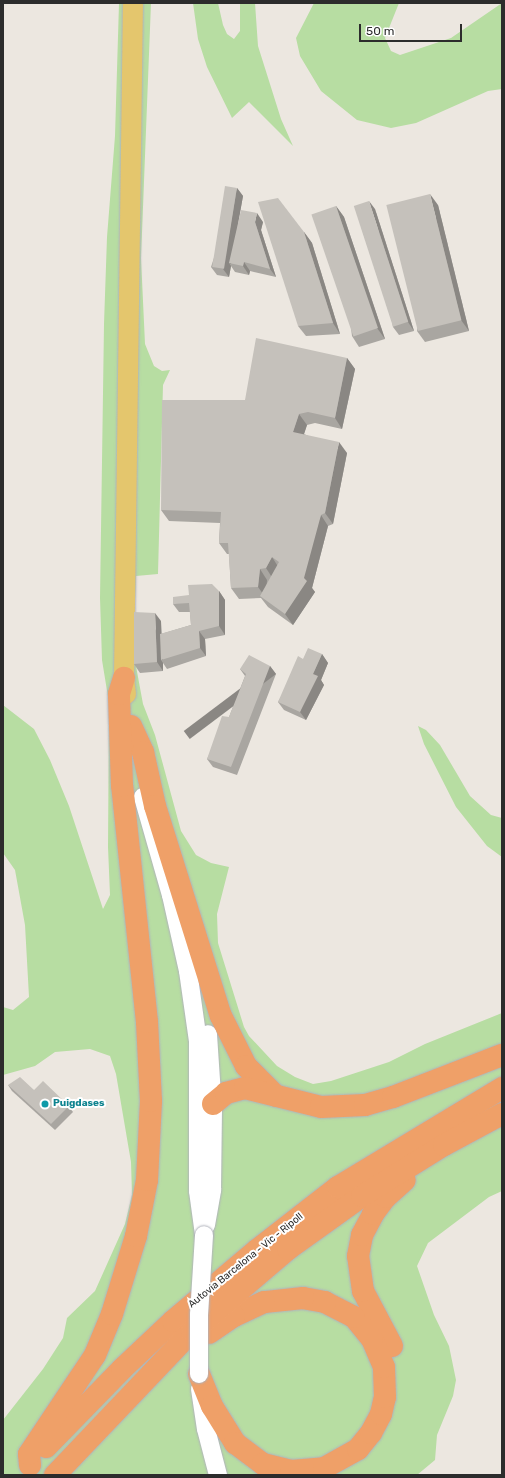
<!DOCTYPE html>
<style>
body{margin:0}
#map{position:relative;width:505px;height:1478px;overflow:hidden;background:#ece7e0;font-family:Rubik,sans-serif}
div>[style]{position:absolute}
.green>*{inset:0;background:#b7dda2}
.roads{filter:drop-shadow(0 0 1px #b0b2bb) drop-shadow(0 0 1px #b0b2bb)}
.secondary>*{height:18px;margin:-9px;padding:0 9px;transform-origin:9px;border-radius:9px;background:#fff}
.primary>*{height:20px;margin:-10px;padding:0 10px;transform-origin:10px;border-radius:10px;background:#e4c66d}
.highway>*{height:22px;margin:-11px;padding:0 11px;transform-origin:11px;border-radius:11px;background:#efa068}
.bridges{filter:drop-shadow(0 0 1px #b0b2bb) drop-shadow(0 0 1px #b0b2bb)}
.secondary-bridge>*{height:18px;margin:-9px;padding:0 9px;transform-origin:9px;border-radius:9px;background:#fff}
.wall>*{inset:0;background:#a9a6a1}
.shaded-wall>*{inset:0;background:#8a8783;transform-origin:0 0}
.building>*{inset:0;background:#c5c1bb;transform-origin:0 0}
.dots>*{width:11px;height:11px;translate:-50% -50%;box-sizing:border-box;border:2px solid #fff;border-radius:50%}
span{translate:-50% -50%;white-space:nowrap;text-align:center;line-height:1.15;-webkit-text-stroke:4px #fff;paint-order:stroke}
.culture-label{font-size:10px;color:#0d838f;font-weight:700}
.left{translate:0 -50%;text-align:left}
.street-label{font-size:10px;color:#2c2c2c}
.frame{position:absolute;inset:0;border:4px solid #2c2c2c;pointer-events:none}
.scale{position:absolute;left:359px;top:24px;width:103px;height:18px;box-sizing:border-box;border:2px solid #2c2c2c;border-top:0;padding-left:5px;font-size:12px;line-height:14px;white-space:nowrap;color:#2c2c2c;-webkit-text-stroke:3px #fff;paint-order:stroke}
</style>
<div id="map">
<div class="green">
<div style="clip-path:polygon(119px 3px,151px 3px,141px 258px,145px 344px,154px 366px,162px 371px,170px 370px,163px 385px,158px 574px,136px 576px,133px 650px,143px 704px,155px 735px,181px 831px,196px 855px,211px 863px,229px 867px,217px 914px,218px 943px,244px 1027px,249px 1036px,277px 1066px,295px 1077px,313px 1084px,331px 1081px,389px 1062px,425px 1044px,502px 1013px,502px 1191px,489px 1197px,428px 1243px,417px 1266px,434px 1315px,449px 1346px,456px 1380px,453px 1396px,437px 1435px,435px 1460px,417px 1475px,3px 1475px,3px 1420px,43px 1369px,63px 1338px,67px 1318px,95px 1291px,125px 1224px,132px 1195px,131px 1162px,116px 1074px,110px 1056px,90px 1049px,55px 1052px,35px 1066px,3px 1075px,3px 1007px,13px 1010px,29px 997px,25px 925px,15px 870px,3px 853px,3px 705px,34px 729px,50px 760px,69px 806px,103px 909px,110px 895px,108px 847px,109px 703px,102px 660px,100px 598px,104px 324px,107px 237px,115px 136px)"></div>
<div style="clip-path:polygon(193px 3px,218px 3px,223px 25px,227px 34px,234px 39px,240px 31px,240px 3px,255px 3px,258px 46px,281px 119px,293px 146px,249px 102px,232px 118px,207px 67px,198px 39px)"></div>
<div style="clip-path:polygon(314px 3px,399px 3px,385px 38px,391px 51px,400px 55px,451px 38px,502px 3px,502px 89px,488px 91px,416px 123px,391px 128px,357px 120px,321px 91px,300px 56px,296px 38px)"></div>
<div style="clip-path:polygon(418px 726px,426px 730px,440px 745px,470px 796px,491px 815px,502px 818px,502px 857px,487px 846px,456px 807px,424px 744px)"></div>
</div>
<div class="roads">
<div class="secondary">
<div style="left:143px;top:797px;width:102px;rotate:74.1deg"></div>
<div style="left:171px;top:895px;width:78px;rotate:77.4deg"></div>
<div style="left:188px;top:971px;width:71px;rotate:81.9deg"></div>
<div style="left:198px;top:1041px;width:150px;rotate:90deg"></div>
<div style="left:198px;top:1191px;width:44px;rotate:82.2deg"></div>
<div style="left:206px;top:1225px;width:36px;rotate:-80deg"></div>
<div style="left:212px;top:1190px;width:80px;rotate:-89.3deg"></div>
<div style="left:213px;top:1110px;width:76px;rotate:-93.8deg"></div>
<div style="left:200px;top:1389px;width:40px;rotate:81.5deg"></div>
<div style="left:206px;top:1429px;width:48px;rotate:75.4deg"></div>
</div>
<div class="primary">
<div style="left:126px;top:694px;width:16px;rotate:-97deg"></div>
<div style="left:124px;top:678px;width:675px;rotate:-89.24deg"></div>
</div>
<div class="highway">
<div style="left:131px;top:726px;width:29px;rotate:65deg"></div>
<div style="left:143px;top:752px;width:55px;rotate:77.5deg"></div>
<div style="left:155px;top:806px;width:220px;rotate:72.6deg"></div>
<div style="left:221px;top:1016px;width:56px;rotate:63.4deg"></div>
<div style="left:246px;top:1066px;width:42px;rotate:45deg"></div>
<div style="left:213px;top:1104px;width:17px;rotate:-40deg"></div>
<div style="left:226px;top:1093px;width:20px;rotate:-15deg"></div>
<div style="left:245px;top:1088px;width:78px;rotate:14deg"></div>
<div style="left:321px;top:1107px;width:44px;rotate:-2.6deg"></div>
<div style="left:365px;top:1105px;width:29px;rotate:-16deg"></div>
<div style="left:393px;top:1097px;width:117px;rotate:-21.1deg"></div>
<div style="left:392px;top:1346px;width:62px;rotate:-117.8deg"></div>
<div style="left:363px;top:1291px;width:35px;rotate:-98deg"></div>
<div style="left:358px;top:1256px;width:21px;rotate:-79deg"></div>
<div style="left:362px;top:1235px;width:24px;rotate:-62deg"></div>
<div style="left:373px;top:1214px;width:21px;rotate:-53deg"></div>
<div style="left:386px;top:1197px;width:25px;rotate:-42deg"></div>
<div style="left:199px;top:1374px;width:35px;rotate:68deg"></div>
<div style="left:212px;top:1406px;width:44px;rotate:58.1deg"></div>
<div style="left:235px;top:1443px;width:35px;rotate:37deg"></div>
<div style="left:263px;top:1464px;width:29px;rotate:14deg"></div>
<div style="left:291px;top:1471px;width:33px;rotate:-5deg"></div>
<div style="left:324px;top:1468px;width:39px;rotate:-29deg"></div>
<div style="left:358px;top:1449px;width:21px;rotate:-51deg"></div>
<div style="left:371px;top:1433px;width:21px;rotate:-62deg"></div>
<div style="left:381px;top:1414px;width:17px;rotate:-77deg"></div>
<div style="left:385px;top:1397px;width:30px;rotate:-92deg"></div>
<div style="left:384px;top:1367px;width:30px;rotate:-113deg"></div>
<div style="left:372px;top:1339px;width:28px;rotate:-129deg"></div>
<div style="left:354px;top:1317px;width:33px;rotate:-153deg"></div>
<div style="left:325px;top:1302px;width:22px;rotate:-170deg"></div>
<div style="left:303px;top:1298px;width:39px;rotate:174deg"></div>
<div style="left:264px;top:1302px;width:33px;rotate:155deg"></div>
<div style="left:234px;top:1316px;width:30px;rotate:146deg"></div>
<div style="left:46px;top:1447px;width:109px;rotate:-45.7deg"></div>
<div style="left:122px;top:1369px;width:70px;rotate:-43.3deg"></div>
<div style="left:173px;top:1321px;width:110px;rotate:-40.2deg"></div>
<div style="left:257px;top:1250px;width:103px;rotate:-37.9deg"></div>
<div style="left:338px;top:1187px;width:192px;rotate:-31.1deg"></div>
<div style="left:30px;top:1465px;width:11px;rotate:-95deg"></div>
<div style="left:29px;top:1454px;width:119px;rotate:-56.3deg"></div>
<div style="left:95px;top:1355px;width:44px;rotate:-67.5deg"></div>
<div style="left:112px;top:1314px;width:82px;rotate:-72.9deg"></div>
<div style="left:136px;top:1236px;width:57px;rotate:-78.9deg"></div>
<div style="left:147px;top:1180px;width:79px;rotate:-87.1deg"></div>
<div style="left:151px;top:1101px;width:79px;rotate:-92.9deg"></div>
<div style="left:147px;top:1022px;width:237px;rotate:-96deg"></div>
<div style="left:122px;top:786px;width:92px;rotate:-91.9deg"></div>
<div style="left:119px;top:694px;width:17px;rotate:-73deg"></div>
<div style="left:55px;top:1475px;width:199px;rotate:-46.4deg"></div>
<div style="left:192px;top:1331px;width:126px;rotate:-40.5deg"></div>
<div style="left:288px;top:1249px;width:91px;rotate:-35.6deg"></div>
<div style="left:362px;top:1196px;width:97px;rotate:-31.9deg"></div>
<div style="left:444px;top:1145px;width:66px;rotate:-28.1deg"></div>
</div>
</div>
<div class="bridges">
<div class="secondary-bridge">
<div style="left:199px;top:1374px;width:59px;rotate:-90deg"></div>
<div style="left:199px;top:1315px;width:80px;rotate:-86.4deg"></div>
</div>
</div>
<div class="wall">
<div style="clip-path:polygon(237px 188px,243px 196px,238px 223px,263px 222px,261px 230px,276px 277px,250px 271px,249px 275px,235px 272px,231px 266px,229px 277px,217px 275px,211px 267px)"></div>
<div style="clip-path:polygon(438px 205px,469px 331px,425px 342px,417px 331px)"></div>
<div style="clip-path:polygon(336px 206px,344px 217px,385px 339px,359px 347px,352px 336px)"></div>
<div style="clip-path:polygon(375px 209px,414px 331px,399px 335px,393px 327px)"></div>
<div style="clip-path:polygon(304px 232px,312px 243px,340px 334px,306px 336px,298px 326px)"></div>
<div style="clip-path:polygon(347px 358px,355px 369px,342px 429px,315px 423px,307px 425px,304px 434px,347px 453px,333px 524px,328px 526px,312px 588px,315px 592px,293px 625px,268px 607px,261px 598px,239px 599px,231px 588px,229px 554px,227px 554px,219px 543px,220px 523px,169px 521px,161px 510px,245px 400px)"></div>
<div style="clip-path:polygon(219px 591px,225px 600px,225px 635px,205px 639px,206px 656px,167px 669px,163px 663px,163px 671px,140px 673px,134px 664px,161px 621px,161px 634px,191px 625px,190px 612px,179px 612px,173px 604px)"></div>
<div style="clip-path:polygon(322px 654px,328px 663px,321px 680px,324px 685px,306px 720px,284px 710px,278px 702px,303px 659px)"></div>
<div style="clip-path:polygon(270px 666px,276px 674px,237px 775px,213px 767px,207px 759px,229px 717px,245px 676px,240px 669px)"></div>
<div style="clip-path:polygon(8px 1085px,34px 1090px,69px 1106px,73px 1112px,55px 1130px,12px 1091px)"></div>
</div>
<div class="shaded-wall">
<div style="clip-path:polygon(237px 188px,243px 196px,231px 264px,229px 263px,231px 266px,229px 277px,223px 269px)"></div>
<div style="clip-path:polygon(430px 194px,438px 205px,469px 331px,461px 320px)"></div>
<div style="clip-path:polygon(369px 201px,375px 209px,414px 331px,408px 322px)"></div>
<div style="clip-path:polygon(336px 206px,344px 217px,385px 339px,377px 328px)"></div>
<div style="clip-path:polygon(257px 213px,263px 222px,261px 230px,276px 277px,270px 269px,255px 222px)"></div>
<div style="clip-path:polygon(304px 232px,312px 243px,340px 334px,333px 323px)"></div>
<div style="clip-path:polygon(244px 262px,250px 271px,249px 275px,243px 266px)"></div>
<div style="clip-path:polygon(347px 358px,355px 369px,342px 429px,335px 418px)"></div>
<div style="clip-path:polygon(299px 414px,307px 425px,301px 443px,293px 432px)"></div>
<div style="clip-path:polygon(339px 442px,347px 453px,333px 524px,325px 513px)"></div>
<div style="clip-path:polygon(321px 515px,328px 526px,312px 588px,315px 592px,293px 625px,285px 614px)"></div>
<div style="clip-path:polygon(272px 557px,279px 568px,273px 579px,266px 568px)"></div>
<div style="clip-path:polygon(260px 569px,267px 580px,266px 598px,258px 587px)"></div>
<div style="clip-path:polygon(219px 591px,225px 600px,225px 635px,219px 626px)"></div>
<div style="clip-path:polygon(155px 613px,161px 621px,163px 660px,161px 660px,163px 663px,163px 671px,157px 662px)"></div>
<div style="clip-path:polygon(199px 631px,205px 639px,206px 656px,200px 648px)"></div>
<div style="clip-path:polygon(322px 654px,328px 663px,321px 680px,324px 685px,306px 720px,300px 712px,313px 674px)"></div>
<div style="left:270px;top:666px;width:10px;height:108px;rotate:53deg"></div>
</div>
<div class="building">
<div style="left:225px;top:186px;width:12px;height:82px;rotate:9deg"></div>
<div style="left:430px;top:194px;width:130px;height:45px;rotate:76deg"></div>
<div style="clip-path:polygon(278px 198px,304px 232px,333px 323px,298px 326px,258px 202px)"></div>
<div style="left:369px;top:201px;width:127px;height:16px;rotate:72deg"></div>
<div style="left:336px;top:206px;width:129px;height:26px;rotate:71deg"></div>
<div style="clip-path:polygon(241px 210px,257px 213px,255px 222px,270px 269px,244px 262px,243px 266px,229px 263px)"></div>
<div style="clip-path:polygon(256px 338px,347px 358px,335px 418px,308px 412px,299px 414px,293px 432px,339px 442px,325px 513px,321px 515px,304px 578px,307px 581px,285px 614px,260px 596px,279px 562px,272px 557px,266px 568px,260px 569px,258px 587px,231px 588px,228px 543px,219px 543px,221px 512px,161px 510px,162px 400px,245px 400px)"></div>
<div style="clip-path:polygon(212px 584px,219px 591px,219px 626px,199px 631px,200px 648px,161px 660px,160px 634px,191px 625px,189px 603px,173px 604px,173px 597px,189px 595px,188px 585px)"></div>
<div style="clip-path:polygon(134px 612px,155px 613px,157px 662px,134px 664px)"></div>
<div style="clip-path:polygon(308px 648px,322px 654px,313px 674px,318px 676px,300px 712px,278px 702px,298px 656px,303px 659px)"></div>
<div style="clip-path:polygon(249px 655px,270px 666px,231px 767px,207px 759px,222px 716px,229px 717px,246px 674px,240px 669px)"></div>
<div style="clip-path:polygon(20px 1077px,34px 1090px,43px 1081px,69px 1106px,51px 1124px,8px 1085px)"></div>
</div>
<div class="dots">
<div style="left:45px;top:1104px;background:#0f9aa8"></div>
</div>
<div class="culture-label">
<span class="left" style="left:53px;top:1104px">Puigdases</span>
</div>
<div class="street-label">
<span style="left:246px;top:1261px;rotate:-39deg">Autovia Barcelona - Vic - Ripoll</span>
</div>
<div class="frame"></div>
<div class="scale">50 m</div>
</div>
